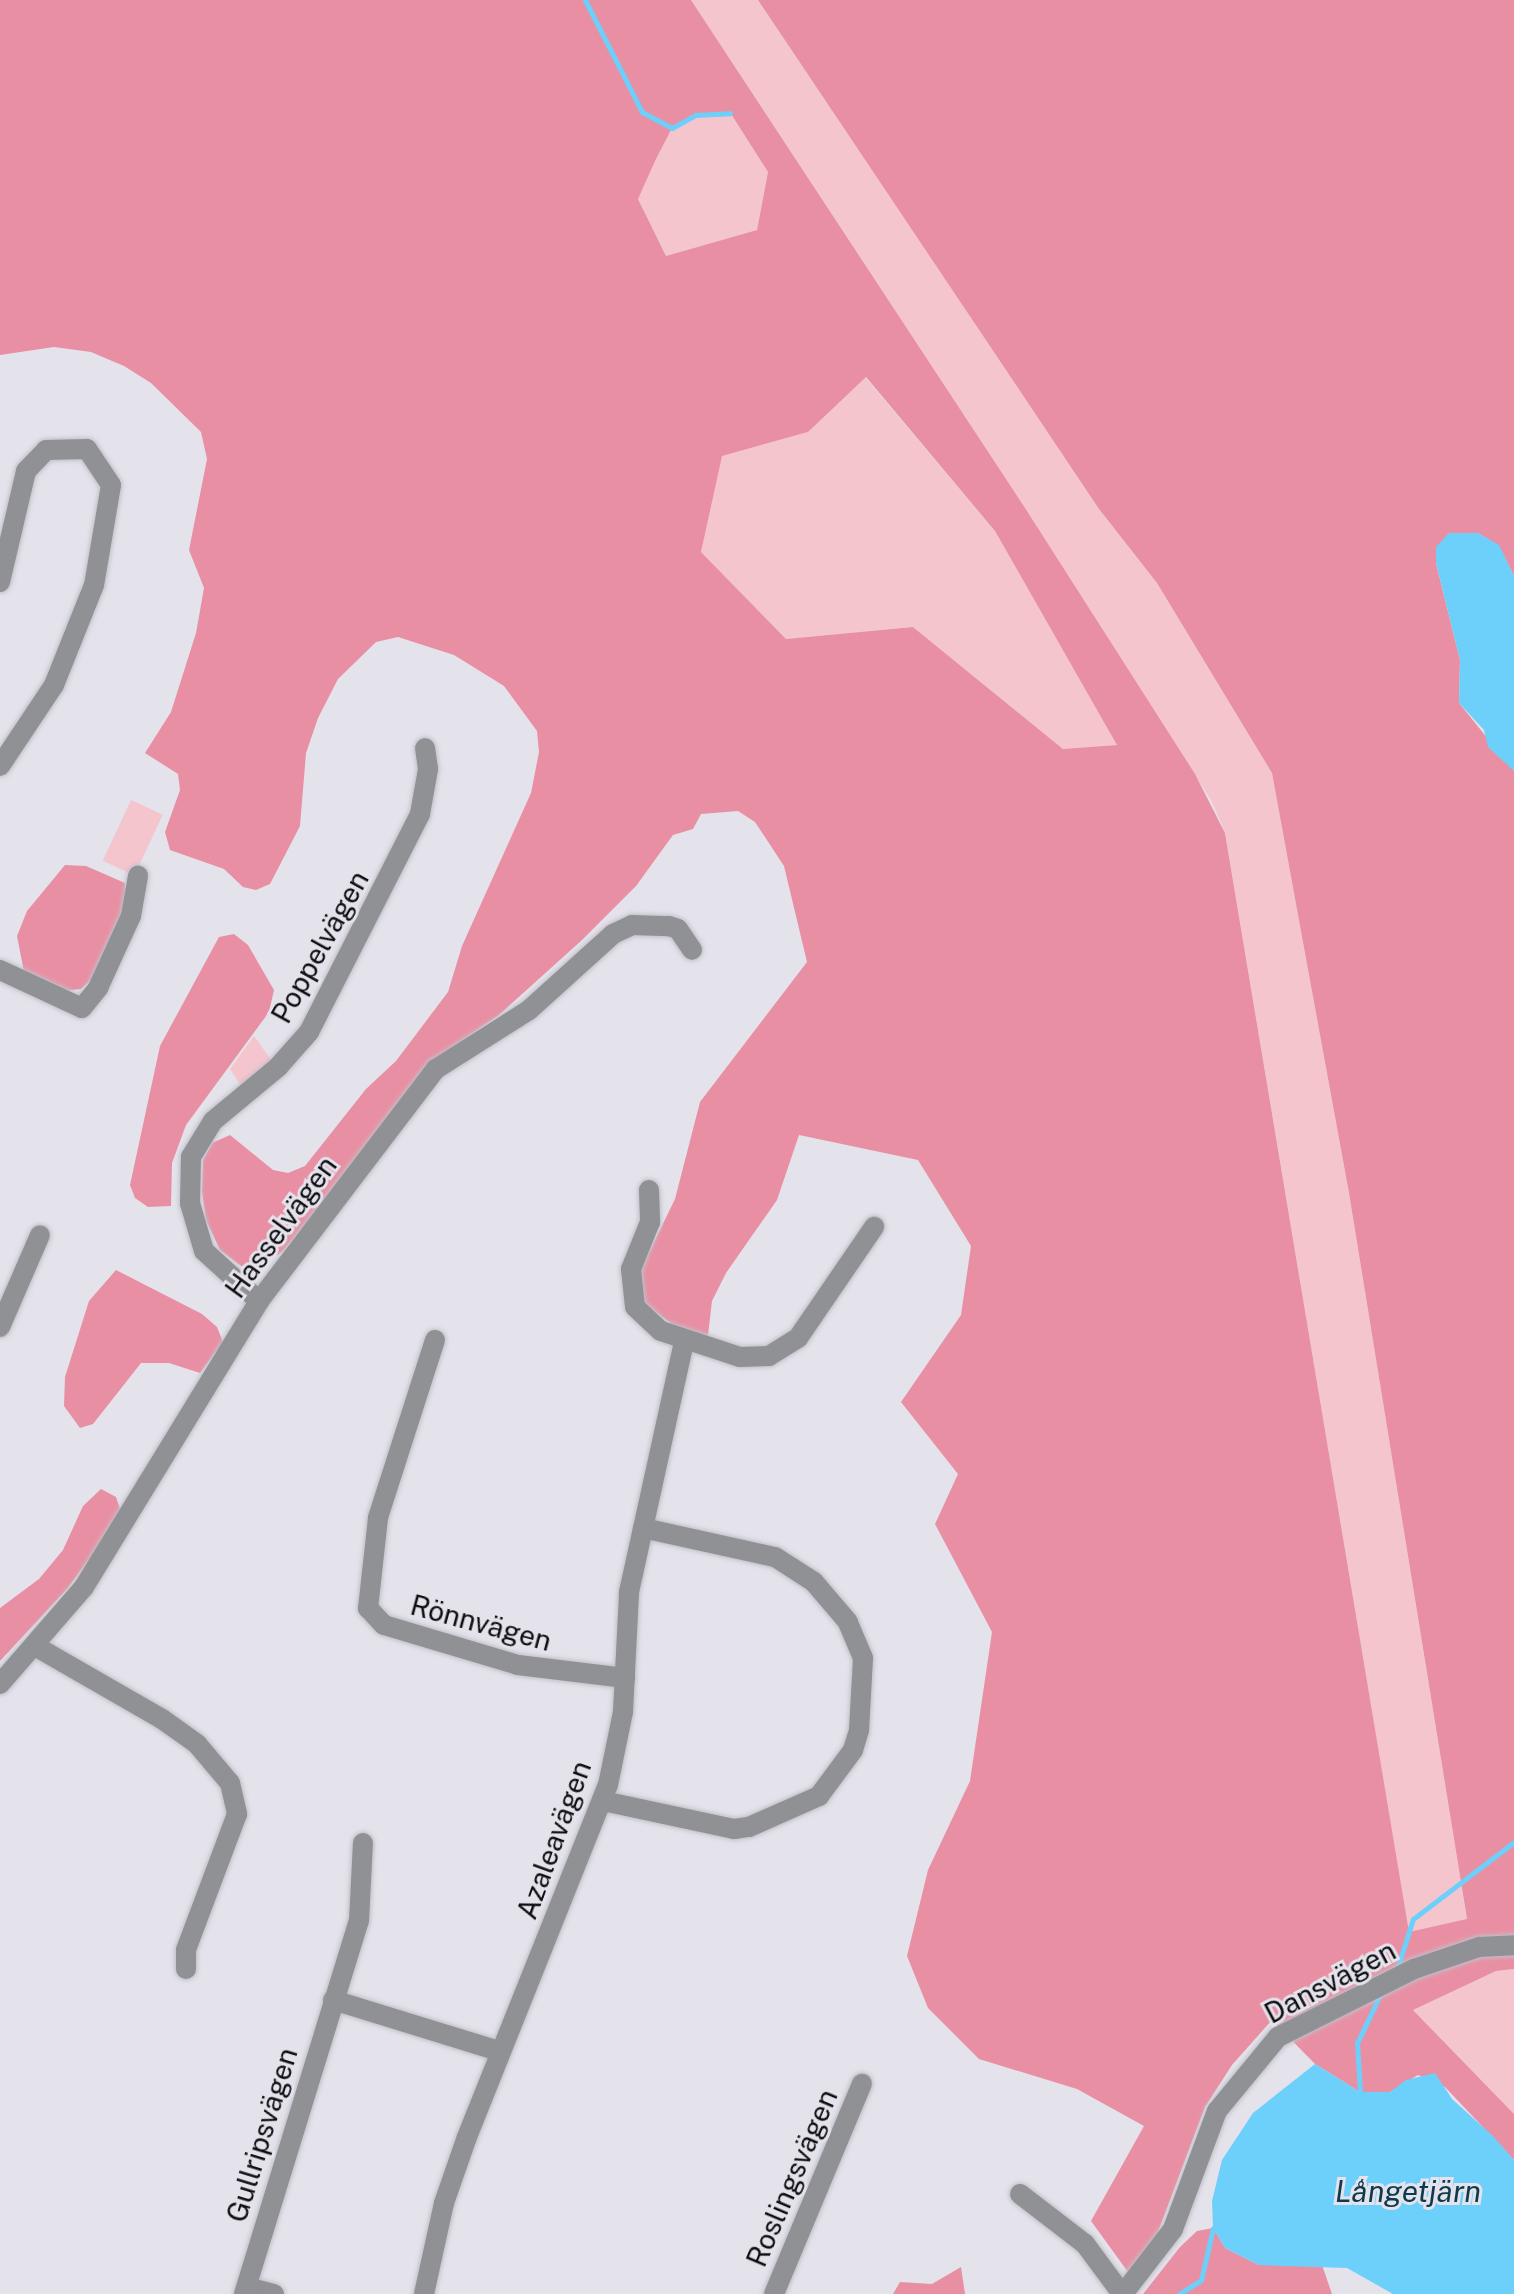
<!DOCTYPE html>
<meta charset="utf-8">
<style>
body{margin:0}
#map{position:relative;width:1514px;height:2294px;overflow:hidden;background:#e4e2eb;font-family:"Public Sans",sans-serif}
div>[style]{position:absolute}
.green>*{inset:0;background:#f5c5ce;transform-origin:0 0}
.forest>*{inset:0;background:#e98fa3}
.water>*{inset:0;background:#6dd0fb}
.stream>*{height:5px;margin:-2.5px;padding:0 2.5px;transform-origin:2.5px;border-radius:2.5px;background:#6dd0fb}
.roads{filter:drop-shadow(0 0 2px #c2c0c8) drop-shadow(0 0 2px #c2c0c8)}
.street>*{height:20px;margin:-10px;padding:0 10px;transform-origin:10px;border-radius:10px;background:#8f9195}
span{translate:-50% -50%;white-space:nowrap;text-align:center;line-height:1.15;-webkit-text-stroke:6px #e4e2eb;paint-order:stroke}
.street-label{font-size:28px;color:#0e0d10}
.water-label{font-size:30px;color:#0d3a4c;font-style:italic}
</style>
<div id="map">
<div class="green">
<div style="clip-path:polygon(691px 0,758px 0,1099px 509px,1157px 583px,1272px 773px,1349px 1193px,1467px 1920px,1409px 1933px,1225px 832px,1211px 800px,1027px 511px)"></div>
<div style="clip-path:polygon(730px 113px,768px 172px,757px 230px,666px 256px,638px 199px,656px 159px,672px 128px,695px 115px)"></div>
<div style="clip-path:polygon(865px 377px,995px 531px,1118px 745px,1063px 749px,913px 627px,786px 639px,701px 552px,721px 456px,808px 432px)"></div>
<div style="left:131px;top:800px;width:35px;height:67px;rotate:25deg"></div>
<div style="clip-path:polygon(254px 1036px,272px 1061px,242px 1088px,230px 1069px)"></div>
<div style="clip-path:polygon(1514px 1969px,1514px 2114px,1413px 2010px,1496px 1971px)"></div>
</div>
<div class="forest">
<div style="clip-path:polygon(evenodd,0 0,691px 0,1027px 511px,1195px 774px,1225px 833px,1409px 1932px,1467px 1919px,1349px 1193px,1272px 773px,1157px 583px,1099px 509px,758px 0,1514px 0,1514px 576px,1499px 546px,1478px 533px,1436px 563px,1460px 660px,1459px 703px,1514px 771px,1514px 1969px,1496px 1971px,1413px 2010px,1514px 2114px,1514px 2160px,1445px 2087px,1418px 2075px,1390px 2092px,1360px 2092px,1315px 2064px,1272px 2020px,1232px 2065px,1205px 2107px,1155px 2240px,1128px 2272px,1091px 2221px,1144px 2126px,1077px 2089px,979px 2059px,928px 2008px,907px 1956px,928px 1870px,970px 1781px,992px 1632px,935px 1524px,958px 1474px,901px 1402px,961px 1315px,971px 1246px,918px 1160px,799px 1135px,777px 1200px,726px 1273px,712px 1301px,708px 1335px,680px 1330px,645px 1304px,640px 1271px,675px 1199px,700px 1102px,807px 962px,784px 866px,755px 822px,738px 811px,701px 814px,693px 829px,673px 835px,636px 886px,582px 940px,499px 1015px,451px 1048px,282px 1252px,260px 1265px,241px 1266px,220px 1250px,206px 1220px,202px 1192px,203px 1160px,212px 1143px,230px 1135px,273px 1170px,288px 1173px,305px 1166px,366px 1089px,396px 1061px,448px 992px,462px 946px,531px 793px,539px 752px,537px 731px,504px 686px,454px 655px,398px 637px,376px 642px,338px 679px,318px 718px,306px 753px,300px 826px,270px 884px,256px 890px,243px 887px,224px 869px,170px 850px,165px 832px,180px 790px,178px 774px,145px 753px,171px 712px,196px 633px,204px 588px,189px 550px,207px 459px,201px 432px,151px 383px,124px 366px,91px 352px,54px 347px,0 355px,0 0,731px 114px,768px 172px,757px 230px,666px 256px,638px 199px,656px 159px,672px 128px,695px 115px,731px 114px,0 0,866px 377px,995px 531px,1117px 745px,1063px 749px,913px 627px,786px 639px,701px 552px,722px 456px,808px 432px,866px 377px)"></div>
<div style="clip-path:polygon(65px 865px,86px 866px,125px 883px,126px 906px,98px 973px,81px 989px,62px 991px,24px 972px,17px 936px,27px 911px)"></div>
<div style="clip-path:polygon(234px 934px,248px 945px,274px 990px,269px 1012px,186px 1125px,172px 1163px,171px 1206px,148px 1207px,135px 1198px,130px 1185px,160px 1046px,219px 937px)"></div>
<div style="clip-path:polygon(116px 1270px,202px 1314px,217px 1327px,223px 1342px,200px 1373px,169px 1363px,141px 1363px,93px 1424px,80px 1428px,64px 1406px,65px 1377px,89px 1301px)"></div>
<div style="clip-path:polygon(101px 1489px,116px 1497px,122px 1515px,67px 1589px,0 1661px,0 1608px,39px 1579px,63px 1550px,83px 1506px)"></div>
<div style="clip-path:polygon(1213px 2228px,1225px 2248px,1259px 2265px,1322px 2265px,1332px 2294px,1143px 2294px,1180px 2247px,1197px 2231px)"></div>
<div style="clip-path:polygon(961px 2267px,965px 2294px,893px 2294px,900px 2282px,932px 2284px)"></div>
</div>
<div class="water">
<div style="clip-path:polygon(1449px 533px,1478px 533px,1499px 545px,1514px 576px,1514px 771px,1488px 747px,1484px 730px,1459px 703px,1460px 660px,1436px 563px,1436px 547px)"></div>
<div style="clip-path:polygon(1315px 2064px,1360px 2092px,1390px 2092px,1406px 2080px,1435px 2073px,1452px 2099px,1494px 2137px,1514px 2160px,1514px 2294px,1393px 2294px,1347px 2268px,1259px 2265px,1225px 2248px,1213px 2228px,1212px 2201px,1222px 2160px,1253px 2113px)"></div>
</div>
<div class="stream">
<div style="left:585px;top:0;width:126px;rotate:63deg"></div>
<div style="left:642px;top:112px;width:34px;rotate:28deg"></div>
<div style="left:672px;top:128px;width:26px;rotate:-29deg"></div>
<div style="left:695px;top:115px;width:35px;rotate:-3deg"></div>
<div style="left:1397px;top:1969px;width:52px;rotate:-72.3deg"></div>
<div style="left:1413px;top:1919px;width:127px;rotate:-37.3deg"></div>
<div style="left:1360px;top:2092px;width:49px;rotate:-93.5deg"></div>
<div style="left:1357px;top:2043px;width:53px;rotate:-64.4deg"></div>
<div style="left:1179px;top:2294px;width:26px;rotate:-32deg"></div>
<div style="left:1201px;top:2280px;width:53px;rotate:-77deg"></div>
</div>
<div class="roads">
<div class="street">
<div style="left:0;top:582px;width:114px;rotate:-76.8deg"></div>
<div style="left:26px;top:471px;width:29px;rotate:-46deg"></div>
<div style="left:46px;top:450px;width:41px;rotate:-1.4deg"></div>
<div style="left:87px;top:449px;width:43px;rotate:56.3deg"></div>
<div style="left:111px;top:485px;width:101px;rotate:99.6deg"></div>
<div style="left:94px;top:585px;width:108px;rotate:111.8deg"></div>
<div style="left:54px;top:685px;width:97px;rotate:123.7deg"></div>
<div style="left:0;top:970px;width:90px;rotate:24.9deg"></div>
<div style="left:82px;top:1008px;width:26px;rotate:-51deg"></div>
<div style="left:98px;top:988px;width:79px;rotate:-65.4deg"></div>
<div style="left:131px;top:916px;width:41px;rotate:-80.1deg"></div>
<div style="left:649px;top:1190px;width:32px;rotate:88deg"></div>
<div style="left:650px;top:1222px;width:51px;rotate:112deg"></div>
<div style="left:631px;top:1269px;width:38px;rotate:84deg"></div>
<div style="left:635px;top:1307px;width:35px;rotate:43deg"></div>
<div style="left:661px;top:1331px;width:83px;rotate:18.2deg"></div>
<div style="left:740px;top:1357px;width:29px;rotate:-2deg"></div>
<div style="left:769px;top:1356px;width:34px;rotate:-32deg"></div>
<div style="left:798px;top:1338px;width:135px;rotate:-55.6deg"></div>
<div style="left:259px;top:1301px;width:74px;rotate:-137.7deg"></div>
<div style="left:204px;top:1251px;width:50px;rotate:-106.3deg"></div>
<div style="left:190px;top:1203px;width:46px;rotate:-88.8deg"></div>
<div style="left:191px;top:1157px;width:42px;rotate:-58.6deg"></div>
<div style="left:213px;top:1121px;width:85px;rotate:-39.7deg"></div>
<div style="left:278px;top:1067px;width:47px;rotate:-48.5deg"></div>
<div style="left:309px;top:1032px;width:245px;rotate:-63deg"></div>
<div style="left:420px;top:814px;width:46px;rotate:-79.9deg"></div>
<div style="left:428px;top:769px;width:21px;rotate:-98deg"></div>
<div style="left:0;top:1327px;width:100px;rotate:-66.5deg"></div>
<div style="left:435px;top:1340px;width:187px;rotate:107.8deg"></div>
<div style="left:378px;top:1518px;width:91px;rotate:96.3deg"></div>
<div style="left:368px;top:1608px;width:23px;rotate:47deg"></div>
<div style="left:384px;top:1625px;width:140px;rotate:16.6deg"></div>
<div style="left:518px;top:1665px;width:108px;rotate:6.9deg"></div>
<div style="left:35px;top:1646px;width:146px;rotate:29.9deg"></div>
<div style="left:162px;top:1719px;width:43px;rotate:35.5deg"></div>
<div style="left:197px;top:1744px;width:51px;rotate:49.8deg"></div>
<div style="left:230px;top:1783px;width:32px;rotate:77deg"></div>
<div style="left:237px;top:1814px;width:145px;rotate:110.6deg"></div>
<div style="left:186px;top:1950px;width:19px;rotate:90deg"></div>
<div style="left:0;top:1684px;width:128px;rotate:-49.1deg"></div>
<div style="left:84px;top:1587px;width:335px;rotate:-58.5deg"></div>
<div style="left:259px;top:1301px;width:292px;rotate:-52.7deg"></div>
<div style="left:436px;top:1069px;width:110px;rotate:-32.4deg"></div>
<div style="left:529px;top:1010px;width:113px;rotate:-42.1deg"></div>
<div style="left:613px;top:934px;width:21px;rotate:-25deg"></div>
<div style="left:632px;top:925px;width:37px;rotate:2deg"></div>
<div style="left:669px;top:926px;width:9px;rotate:18deg"></div>
<div style="left:678px;top:929px;width:25px;rotate:56deg"></div>
<div style="left:603px;top:1801px;width:134px;rotate:12.1deg"></div>
<div style="left:734px;top:1829px;width:15px;rotate:-8deg"></div>
<div style="left:749px;top:1827px;width:77px;rotate:-23.9deg"></div>
<div style="left:819px;top:1796px;width:57px;rotate:-53.5deg"></div>
<div style="left:853px;top:1750px;width:21px;rotate:-73deg"></div>
<div style="left:859px;top:1730px;width:72px;rotate:-86.8deg"></div>
<div style="left:863px;top:1658px;width:39px;rotate:-113deg"></div>
<div style="left:848px;top:1622px;width:52px;rotate:-130.4deg"></div>
<div style="left:814px;top:1582px;width:46px;rotate:-147.3deg"></div>
<div style="left:775px;top:1557px;width:135px;rotate:-167.6deg"></div>
<div style="left:333px;top:2000px;width:174px;rotate:17.1deg"></div>
<div style="left:1020px;top:2194px;width:82px;rotate:37.6deg"></div>
<div style="left:1085px;top:2244px;width:62px;rotate:53.5deg"></div>
<div style="left:247px;top:2287px;width:28px;rotate:15deg"></div>
<div style="left:244px;top:2294px;width:390px;rotate:-72.9deg"></div>
<div style="left:359px;top:1921px;width:78px;rotate:-87.1deg"></div>
<div style="left:424px;top:2294px;width:93px;rotate:-77.6deg"></div>
<div style="left:444px;top:2203px;width:70px;rotate:-70.8deg"></div>
<div style="left:467px;top:2137px;width:379px;rotate:-68.2deg"></div>
<div style="left:608px;top:1785px;width:75px;rotate:-78.4deg"></div>
<div style="left:623px;top:1712px;width:120px;rotate:-87.1deg"></div>
<div style="left:629px;top:1592px;width:256px;rotate:-77.6deg"></div>
<div style="left:774px;top:2294px;width:228px;rotate:-67.3deg"></div>
<div style="left:1123px;top:2294px;width:82px;rotate:-52.4deg"></div>
<div style="left:1173px;top:2229px;width:126px;rotate:-69.6deg"></div>
<div style="left:1217px;top:2111px;width:96px;rotate:-50.5deg"></div>
<div style="left:1278px;top:2037px;width:152px;rotate:-26.6deg"></div>
<div style="left:1414px;top:1969px;width:69px;rotate:-18.7deg"></div>
<div style="left:1479px;top:1947px;width:35px;rotate:-3deg"></div>
</div>
</div>
<div class="street-label">
<span style="left:320px;top:947px;rotate:-61deg">Poppelvägen</span>
<span style="left:281px;top:1227px;rotate:-54deg">Hasselvägen</span>
<span style="left:481px;top:1623px;rotate:15deg">Rönnvägen</span>
<span style="left:554px;top:1840px;rotate:-70deg">Azaleavägen</span>
<span style="left:1330px;top:1982px;rotate:-28deg">Dansvägen</span>
<span style="left:262px;top:2135px;rotate:-73deg">Gullripsvägen</span>
<span style="left:792px;top:2178px;rotate:-67deg">Roslingsvägen</span>
</div>
<div class="water-label">
<span style="left:1408px;top:2191px">Långetjärn</span>
</div>
</div>
